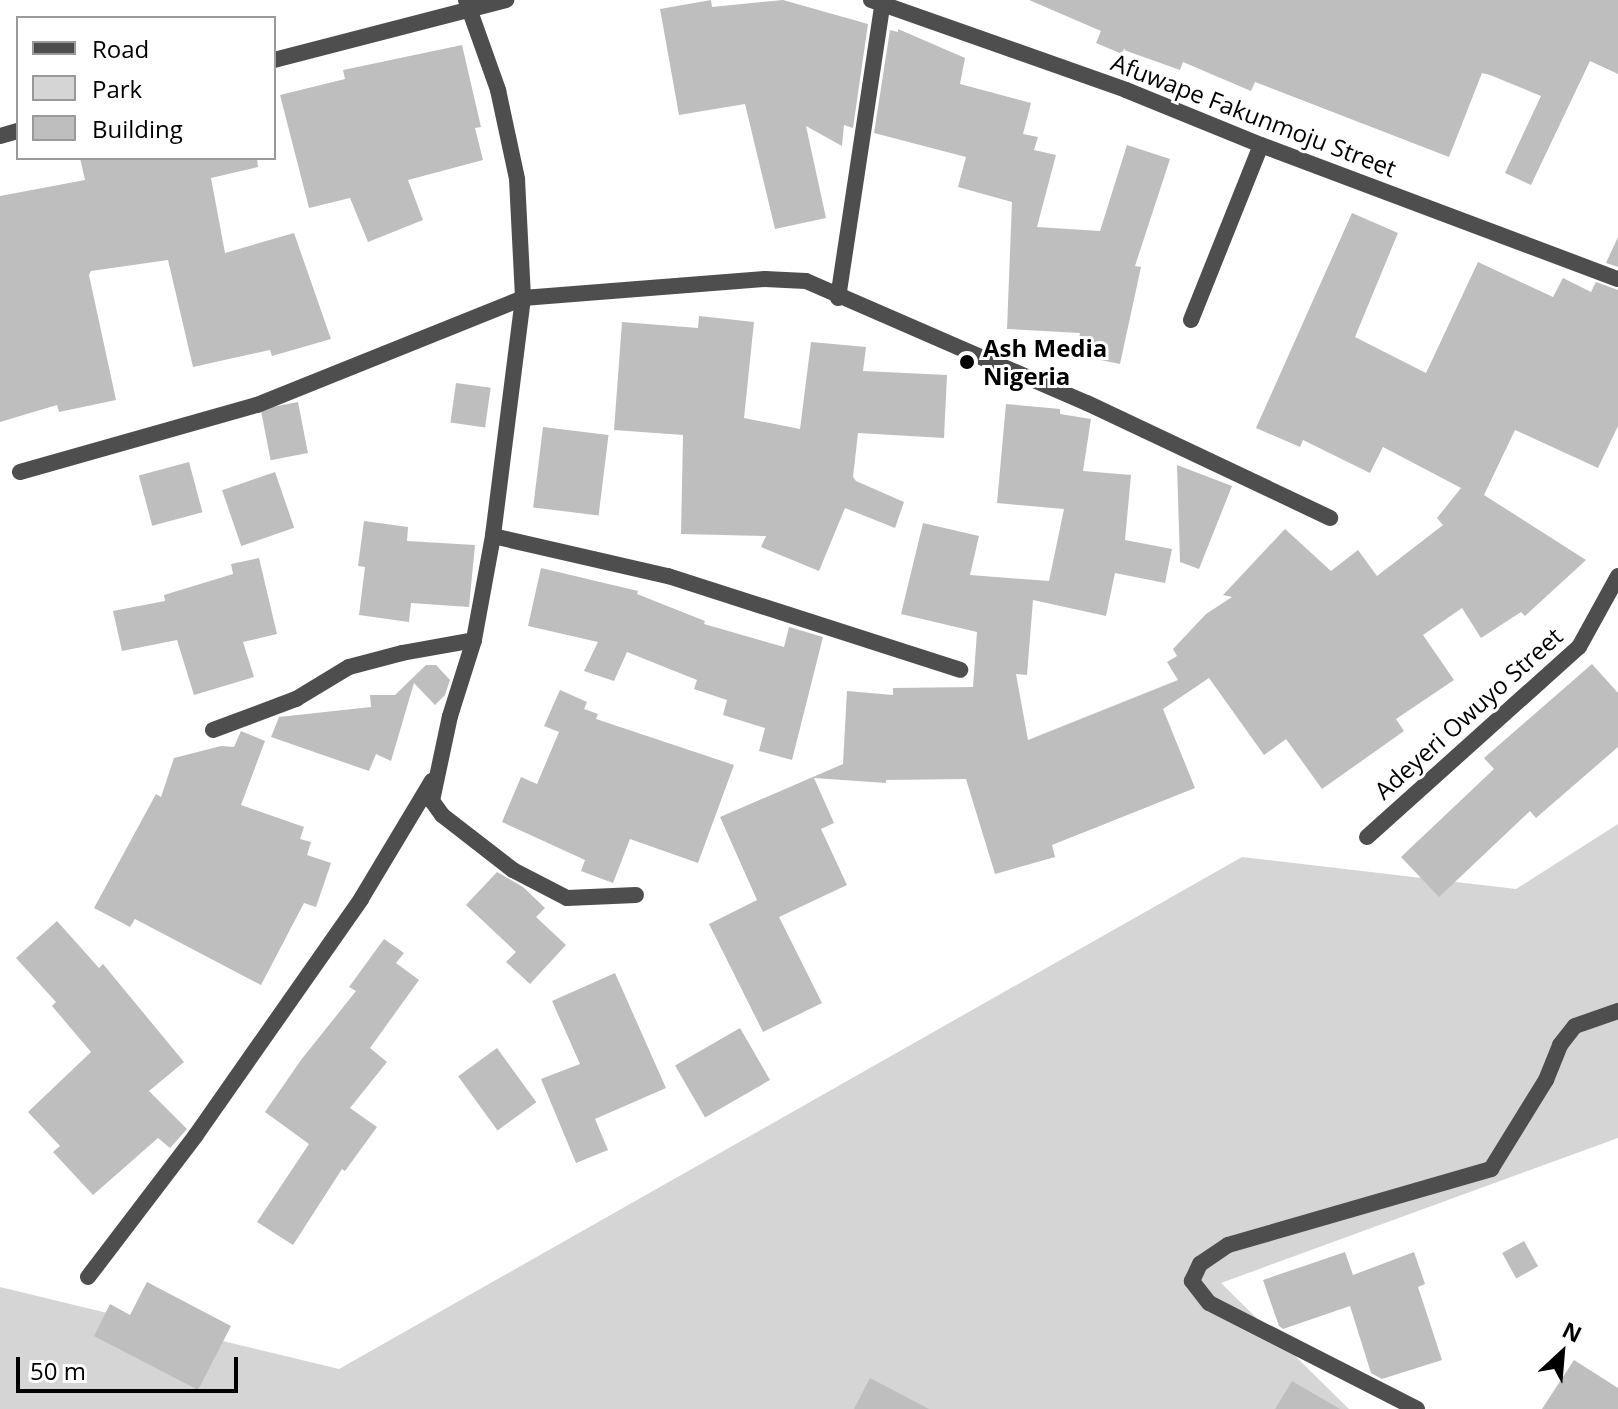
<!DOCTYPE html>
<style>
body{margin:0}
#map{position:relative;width:1618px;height:1409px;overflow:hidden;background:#fff;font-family:"Open Sans",sans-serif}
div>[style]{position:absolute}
.green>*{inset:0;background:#d5d5d5}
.building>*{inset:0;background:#bebebe;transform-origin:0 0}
.service>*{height:16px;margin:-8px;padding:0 8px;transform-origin:8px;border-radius:8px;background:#4e4e4e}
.minor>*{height:16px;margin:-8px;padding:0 8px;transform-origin:8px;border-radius:8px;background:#4e4e4e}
.dots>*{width:22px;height:22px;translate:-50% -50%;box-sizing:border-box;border:4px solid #fff;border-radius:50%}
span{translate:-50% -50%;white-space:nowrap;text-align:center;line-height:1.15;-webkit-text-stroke:6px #fff;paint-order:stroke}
.street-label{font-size:24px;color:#000}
.poi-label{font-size:24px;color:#000;font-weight:700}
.left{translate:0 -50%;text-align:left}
.legend{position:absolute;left:16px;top:16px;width:260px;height:144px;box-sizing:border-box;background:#fff;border:2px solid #999;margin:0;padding:10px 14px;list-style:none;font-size:24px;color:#000}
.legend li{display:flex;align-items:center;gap:16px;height:40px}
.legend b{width:40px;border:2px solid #999}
.north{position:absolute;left:1522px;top:1313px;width:80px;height:80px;-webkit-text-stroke:6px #fff;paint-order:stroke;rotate:26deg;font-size:22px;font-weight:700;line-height:32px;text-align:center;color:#000}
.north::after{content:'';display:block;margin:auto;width:28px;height:36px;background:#000;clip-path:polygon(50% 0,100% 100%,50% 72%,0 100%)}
.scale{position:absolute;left:16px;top:1357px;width:222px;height:36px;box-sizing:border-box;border:4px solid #000;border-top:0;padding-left:10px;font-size:24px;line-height:28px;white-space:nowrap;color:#000;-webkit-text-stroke:6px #fff;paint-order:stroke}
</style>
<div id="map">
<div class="green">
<div style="clip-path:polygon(1618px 824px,1618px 1138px,1221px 1283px,1349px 1409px,0 1409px,0 1287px,339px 1369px,1242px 857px,1516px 889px)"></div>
</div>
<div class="building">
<div style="clip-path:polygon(711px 0,712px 7px,783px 0,868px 24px,853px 128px,844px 125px,842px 146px,806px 126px,826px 218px,775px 229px,745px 104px,679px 115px,660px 9px)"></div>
<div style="clip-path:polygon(1029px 0,1618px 0,1618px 74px,1590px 61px,1531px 185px,1505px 173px,1541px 96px,1490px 75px,1482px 73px,1449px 157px,1255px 82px,1251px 91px,1183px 62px,1180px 70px,1124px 50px,1122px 54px,1096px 43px,1101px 31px)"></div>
<div style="clip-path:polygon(898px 29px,965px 58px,960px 84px,1031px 103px,1023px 134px,1038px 137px,1034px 150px,1056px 155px,1037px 227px,1100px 231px,1127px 145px,1170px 159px,1135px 266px,1141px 267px,1120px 364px,1076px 355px,1080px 333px,1007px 329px,1012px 202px,958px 187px,966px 157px,874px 133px,890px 30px,898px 32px)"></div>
<div style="clip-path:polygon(462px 45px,481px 127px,475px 128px,483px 160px,408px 180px,423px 220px,368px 242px,350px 198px,309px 208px,280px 95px,345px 79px,343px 70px)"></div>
<div style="clip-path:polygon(80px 158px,257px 158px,258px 167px,211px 178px,225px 253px,294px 233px,331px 339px,272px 356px,270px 350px,193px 367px,168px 260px,91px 271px,89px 275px,116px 400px,59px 412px,57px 405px,0 422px,0 196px,85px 180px)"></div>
<div style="clip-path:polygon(1352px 213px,1398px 233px,1355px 337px,1426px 373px,1478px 262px,1553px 297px,1563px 278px,1591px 292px,1596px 282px,1618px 290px,1618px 426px,1598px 468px,1515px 430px,1484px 495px,1586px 560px,1525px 616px,1521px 612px,1481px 638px,1462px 608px,1423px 635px,1454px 680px,1396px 719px,1404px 731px,1322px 789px,1286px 739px,1264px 755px,1209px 678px,1163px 709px,1195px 788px,1052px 845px,1055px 857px,995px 874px,966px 779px,886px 780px,886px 783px,814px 778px,834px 823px,821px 829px,847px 885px,779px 917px,822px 1003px,763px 1032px,709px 924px,757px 900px,720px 817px,843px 764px,847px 691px,893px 695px,893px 688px,973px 687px,977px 632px,901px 614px,923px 523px,979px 536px,970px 575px,1049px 581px,1064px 509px,997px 503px,1006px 404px,1060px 409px,1060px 414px,1091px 419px,1083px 471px,1131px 475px,1125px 540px,1172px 549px,1165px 583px,1115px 573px,1106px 616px,1033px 600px,1027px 675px,1016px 674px,1028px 740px,1178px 680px,1167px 662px,1177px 656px,1173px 649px,1206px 614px,1232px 597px,1223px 595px,1285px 529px,1331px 571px,1358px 550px,1377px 576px,1443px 525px,1437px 518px,1461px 488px,1383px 447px,1370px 473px,1303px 440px,1300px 447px,1256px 428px)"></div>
<div style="clip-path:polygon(1618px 237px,1618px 267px,1606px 263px)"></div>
<div style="clip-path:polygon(699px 316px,754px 322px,744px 418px,800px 429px,811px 342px,866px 347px,863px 371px,947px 375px,944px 438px,858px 433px,853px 477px,856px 481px,904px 502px,895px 528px,845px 508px,819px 571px,761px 547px,766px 536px,681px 534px,683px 435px,614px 430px,622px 322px,698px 328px)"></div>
<div style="left:456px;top:383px;width:35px;height:40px;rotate:8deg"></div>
<div style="left:298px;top:402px;width:52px;height:38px;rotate:79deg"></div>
<div style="left:543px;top:427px;width:66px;height:81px;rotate:7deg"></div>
<div style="left:189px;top:462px;width:52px;height:52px;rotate:75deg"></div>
<div style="clip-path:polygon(1177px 465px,1232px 486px,1199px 569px,1180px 562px)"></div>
<div style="left:275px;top:472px;width:59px;height:56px;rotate:71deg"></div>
<div style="clip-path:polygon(364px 521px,408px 527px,407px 541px,475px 545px,469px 607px,411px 603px,409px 622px,359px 615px,365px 567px,358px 566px)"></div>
<div style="clip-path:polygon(259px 558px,277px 634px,243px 642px,254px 677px,194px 695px,177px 640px,122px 651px,113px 611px,165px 601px,164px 595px,233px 574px,231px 564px)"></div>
<div style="clip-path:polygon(541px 568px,638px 591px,637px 594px,705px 621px,704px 624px,784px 647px,789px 627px,823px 637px,792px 760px,759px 751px,765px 728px,723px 715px,727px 700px,694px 689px,697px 680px,627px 652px,614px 681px,584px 671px,598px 642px,528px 626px)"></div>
<div style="clip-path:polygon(1592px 664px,1618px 693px,1618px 747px,1536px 818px,1530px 811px,1439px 897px,1401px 857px,1494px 769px,1484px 758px)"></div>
<div style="clip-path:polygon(426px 665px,436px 665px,450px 680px,445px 695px,435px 705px,414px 683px,391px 761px,376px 754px,369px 771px,271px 737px,279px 717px,371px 707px,370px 695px,395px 695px)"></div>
<div style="clip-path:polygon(560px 690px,587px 702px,584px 709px,598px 714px,596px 719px,734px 765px,698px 863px,630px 839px,613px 883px,581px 871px,585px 860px,502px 822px,521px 777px,537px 784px,559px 732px,544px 726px)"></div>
<div style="clip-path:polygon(241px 731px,265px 741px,241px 805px,304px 827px,300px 839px,311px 842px,307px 855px,331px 863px,316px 907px,304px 903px,261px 985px,135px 919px,130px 927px,94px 908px,156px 794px,161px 797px,174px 758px,221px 746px,234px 747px)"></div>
<div style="clip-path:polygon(497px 872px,523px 887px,545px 908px,536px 917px,566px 945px,530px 984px,506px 962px,516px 952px,466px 905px)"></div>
<div style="clip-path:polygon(57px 921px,99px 968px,103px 964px,184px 1062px,149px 1091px,187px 1129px,170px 1148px,158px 1138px,93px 1195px,53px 1152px,60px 1146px,28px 1112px,91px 1052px,52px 1006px,56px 1002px,16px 958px)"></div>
<div style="clip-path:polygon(384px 939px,404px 953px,396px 963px,419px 980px,370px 1048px,387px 1062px,350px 1108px,377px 1127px,345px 1171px,342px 1169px,293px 1245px,257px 1222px,309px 1144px,265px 1112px,301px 1060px,356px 991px,349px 987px)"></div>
<div style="clip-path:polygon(615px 973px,666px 1088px,595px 1119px,608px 1150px,576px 1163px,541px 1079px,580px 1064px,552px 1001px)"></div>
<div style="left:740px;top:1028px;width:60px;height:75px;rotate:60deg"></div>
<div style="left:497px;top:1048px;width:67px;height:48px;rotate:54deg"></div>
<div style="left:1524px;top:1241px;width:29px;height:25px;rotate:61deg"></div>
<div style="clip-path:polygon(1345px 1252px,1353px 1275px,1414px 1252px,1425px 1284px,1418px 1287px,1442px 1360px,1382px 1379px,1371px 1373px,1350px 1306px,1283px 1329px,1279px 1326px,1263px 1280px)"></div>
<div style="clip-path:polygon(147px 1282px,231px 1326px,198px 1390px,94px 1336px,110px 1304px,130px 1315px)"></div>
<div style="clip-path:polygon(1574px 1360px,1618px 1388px,1618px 1409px,1542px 1409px)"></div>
<div style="clip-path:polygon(870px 1378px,929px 1409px,854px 1409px)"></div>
<div style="clip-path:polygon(1292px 1381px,1340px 1409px,1275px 1409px)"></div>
</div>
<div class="service">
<div style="left:1191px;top:320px;width:188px;rotate:-68.2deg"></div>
</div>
<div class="minor">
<div style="left:466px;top:0;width:96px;rotate:70.4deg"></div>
<div style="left:498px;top:90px;width:91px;rotate:77.9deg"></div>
<div style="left:517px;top:179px;width:119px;rotate:87.1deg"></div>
<div style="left:523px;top:298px;width:240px;rotate:97.2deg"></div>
<div style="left:493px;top:536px;width:106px;rotate:100.4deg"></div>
<div style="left:474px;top:640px;width:80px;rotate:107.5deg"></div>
<div style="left:450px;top:716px;width:87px;rotate:102deg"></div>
<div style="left:432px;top:801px;width:17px;rotate:54deg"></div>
<div style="left:442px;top:815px;width:90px;rotate:37.8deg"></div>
<div style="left:513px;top:870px;width:61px;rotate:27.4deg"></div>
<div style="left:567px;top:898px;width:69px;rotate:-2.5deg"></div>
<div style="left:871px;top:0;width:270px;rotate:19.4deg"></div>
<div style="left:1126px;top:90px;width:146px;rotate:22.2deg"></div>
<div style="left:1261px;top:145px;width:381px;rotate:20.6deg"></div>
<div style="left:274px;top:60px;width:240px;rotate:-14.5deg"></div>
<div style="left:0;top:136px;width:19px;rotate:-16deg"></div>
<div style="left:838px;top:298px;width:295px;rotate:-81.4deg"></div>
<div style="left:20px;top:472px;width:246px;rotate:-15.8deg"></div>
<div style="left:257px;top:405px;width:287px;rotate:-21.9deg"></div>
<div style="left:523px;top:298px;width:243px;rotate:-4.5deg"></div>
<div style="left:765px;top:279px;width:41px;rotate:2.8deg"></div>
<div style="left:806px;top:281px;width:306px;rotate:23.5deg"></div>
<div style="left:1087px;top:403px;width:269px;rotate:25.3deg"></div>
<div style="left:493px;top:536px;width:180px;rotate:12.9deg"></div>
<div style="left:668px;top:576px;width:307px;rotate:17.8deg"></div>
<div style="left:213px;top:730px;width:89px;rotate:-20.5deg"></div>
<div style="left:296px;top:699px;width:62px;rotate:-31.1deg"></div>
<div style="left:349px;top:667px;width:55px;rotate:-14.8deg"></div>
<div style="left:402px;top:653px;width:73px;rotate:-10.2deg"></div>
<div style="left:1367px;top:837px;width:285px;rotate:-41.9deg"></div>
<div style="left:1579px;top:647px;width:81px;rotate:-61.2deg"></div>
<div style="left:88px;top:1277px;width:178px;rotate:-52.7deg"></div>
<div style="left:196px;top:1135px;width:288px;rotate:-55deg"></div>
<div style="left:361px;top:899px;width:138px;rotate:-59deg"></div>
<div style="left:1417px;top:1409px;width:233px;rotate:-153deg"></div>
<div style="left:1209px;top:1303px;width:28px;rotate:-128deg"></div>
<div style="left:1192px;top:1281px;width:19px;rotate:-65deg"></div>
<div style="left:1200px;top:1264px;width:34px;rotate:-34deg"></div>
<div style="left:1228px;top:1245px;width:274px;rotate:-16.1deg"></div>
<div style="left:1491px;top:1169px;width:105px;rotate:-58.3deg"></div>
<div style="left:1546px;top:1080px;width:38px;rotate:-68deg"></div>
<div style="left:1560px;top:1045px;width:24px;rotate:-52deg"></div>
<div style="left:1575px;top:1026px;width:46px;rotate:-19.2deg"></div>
</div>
<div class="dots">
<div style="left:967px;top:362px;background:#000"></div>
</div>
<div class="street-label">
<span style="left:1254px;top:115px;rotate:21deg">Afuwape Fakunmoju Street</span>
<span style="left:1468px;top:713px;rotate:-42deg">Adeyeri Owuyo Street</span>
</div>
<div class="poi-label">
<span class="left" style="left:983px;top:362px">Ash Media<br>Nigeria</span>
</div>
<ul class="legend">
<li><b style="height:10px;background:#4e4e4e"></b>Road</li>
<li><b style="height:22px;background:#d5d5d5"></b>Park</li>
<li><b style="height:22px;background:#bebebe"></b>Building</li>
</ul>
<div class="north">N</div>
<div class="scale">50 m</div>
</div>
